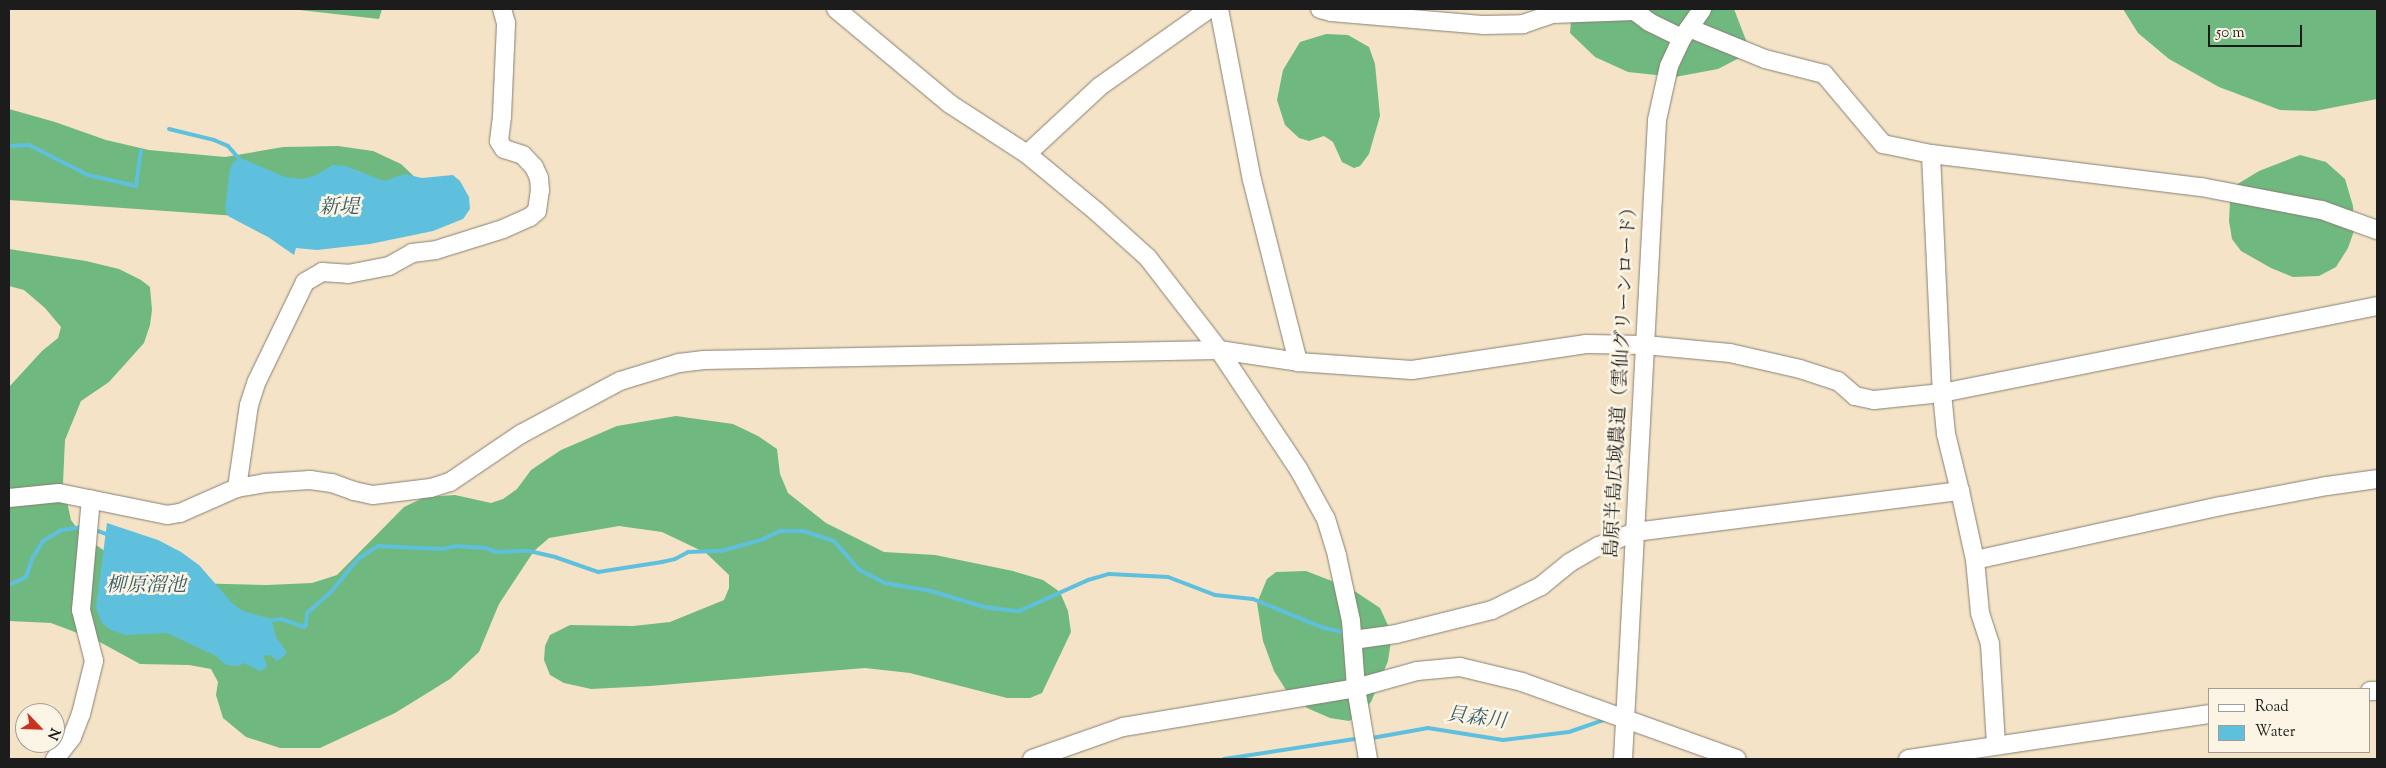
<!DOCTYPE html>
<meta charset="utf-8">
<style>
body{margin:0}
#map{position:relative;width:2386px;height:768px;overflow:hidden;background:#f4e3c7;font-family:"Sorts Mill Goudy","Noto Serif JP",serif}
div>[style]{position:absolute}
.forest>*{inset:0;background:#6fb980}
.water>*{inset:0;background:#5ec0dd}
.stream>*{height:4px;margin:-2px;padding:0 2px;transform-origin:2px;border-radius:2px;background:#5ec0dd}
.roads{filter:drop-shadow(0 0 1px #888072) drop-shadow(0 0 1px #888072)}
.minor>*{height:18px;margin:-9px;padding:0 9px;transform-origin:9px;border-radius:9px;background:#fff}
span{translate:-50% -50%;white-space:nowrap;text-align:center;line-height:1.15;-webkit-text-stroke:5px #fcf5e5;paint-order:stroke}
.street-label{font-size:19px;color:#1c1c1c}
.water-label{font-size:20px;color:#365e69;font-style:italic}
.frame{position:absolute;inset:0;border:10px solid #1c1c1c;pointer-events:none}
.legend{position:absolute;left:2208px;top:688px;width:162px;height:65px;box-sizing:border-box;background:#fcf5e5;border:1px solid #a29e95;margin:0;padding:6px 9px;list-style:none;font-size:15px;color:#1c1c1c}
.legend li{display:flex;align-items:center;gap:10px;height:25px}
.legend b{width:25px;border:1px solid #a29e95}
.north{position:absolute;left:15px;top:703px;width:50px;height:50px;box-sizing:border-box;background:#fcf5e5;border:1px solid #a29e95;border-radius:50%;rotate:114deg;font-size:14px;font-weight:700;line-height:20px;text-align:center;color:#1c1c1c}
.north::after{content:'';display:block;margin:auto;width:18px;height:22px;background:#c8321e;clip-path:polygon(50% 0,100% 100%,50% 72%,0 100%)}
.scale{position:absolute;left:2208px;top:25px;width:94px;height:22px;box-sizing:border-box;border:2px solid #1c1c1c;border-top:0;padding-left:6px;font-size:15px;line-height:18px;white-space:nowrap;color:#1c1c1c;-webkit-text-stroke:4px #fcf5e5;paint-order:stroke}
</style>
<div id="map">
<div class="forest">
<div style="clip-path:polygon(291px 9px,382px 9px,379px 19px)"></div>
<div style="clip-path:polygon(1572px 9px,1734px 9px,1749px 48px,1743px 56px,1718px 69px,1675px 77px,1628px 72px,1595px 57px,1570px 33px)"></div>
<div style="clip-path:polygon(2123px 9px,2377px 9px,2377px 99px,2315px 111px,2280px 110px,2219px 87px,2169px 59px,2138px 33px)"></div>
<div style="clip-path:polygon(1326px 34px,1348px 35px,1369px 47px,1375px 64px,1380px 116px,1369px 154px,1360px 166px,1354px 168px,1342px 162px,1333px 142px,1324px 136px,1309px 141px,1299px 138px,1285px 125px,1277px 100px,1283px 70px,1300px 42px)"></div>
<div style="clip-path:polygon(9px 109px,55px 122px,106px 140px,149px 150px,225px 157px,283px 147px,338px 146px,373px 151px,401px 164px,421px 183px,251px 217px,9px 200px)"></div>
<div style="clip-path:polygon(2300px 155px,2326px 162px,2345px 179px,2353px 206px,2354px 231px,2348px 248px,2336px 267px,2319px 276px,2293px 277px,2271px 268px,2241px 251px,2232px 239px,2229px 221px,2230px 202px,2236px 185px,2259px 171px)"></div>
<div style="clip-path:polygon(9px 249px,86px 261px,119px 269px,141px 280px,150px 287px,152px 310px,150px 325px,144px 343px,109px 382px,81px 401px,65px 440px,63px 483px,71px 520px,83px 536px,109px 554px,189px 583px,267px 585px,312px 583px,337px 575px,404px 507px,425px 497px,455px 495px,491px 503px,503px 499px,517px 489px,531px 470px,561px 450px,617px 426px,676px 416px,733px 424px,758px 436px,777px 449px,780px 474px,788px 493px,826px 523px,884px 552px,935px 555px,1013px 571px,1043px 580px,1060px 592px,1068px 611px,1071px 632px,1042px 693px,1030px 698px,1007px 698px,910px 673px,865px 668px,650px 686px,591px 689px,564px 683px,550px 675px,544px 660px,545px 646px,550px 635px,570px 625px,633px 626px,670px 622px,724px 600px,729px 588px,729px 575px,706px 553px,662px 532px,619px 526px,549px 538px,534px 551px,499px 604px,479px 652px,450px 679px,395px 713px,320px 748px,280px 748px,246px 737px,223px 718px,216px 695px,218px 682px,211px 669px,189px 665px,140px 664px,96px 640px,51px 623px,9px 621px,9px 387px,42px 351px,58px 338px,61px 327px,45px 308px,24px 290px,9px 286px)"></div>
<div style="clip-path:polygon(1306px 571px,1350px 588px,1380px 608px,1392px 634px,1388px 661px,1371px 702px,1358px 716px,1349px 721px,1330px 718px,1307px 708px,1286px 690px,1274px 671px,1263px 641px,1257px 603px,1267px 579px,1276px 572px)"></div>
</div>
<div class="water">
<div style="clip-path:polygon(243px 159px,285px 177px,302px 179px,316px 175px,333px 165px,346px 166px,384px 181px,405px 174px,422px 178px,453px 175px,460px 181px,469px 197px,470px 209px,463px 219px,433px 231px,370px 244px,317px 250px,296px 248px,294px 255px,268px 237px,228px 216px,225px 209px,230px 169px,234px 161px)"></div>
<div style="clip-path:polygon(107px 523px,158px 540px,181px 552px,199px 565px,233px 604px,243px 611px,271px 619px,276px 637px,287px 652px,285px 655px,277px 661px,270px 655px,263px 656px,267px 665px,265px 669px,260px 671px,244px 663px,238px 666px,226px 665px,216px 656px,167px 633px,125px 635px,111px 630px,102px 623px,96px 608px)"></div>
</div>
<div class="stream">
<div style="left:169px;top:129px;width:46px;rotate:13.7deg"></div>
<div style="left:214px;top:140px;width:15px;rotate:23deg"></div>
<div style="left:228px;top:146px;width:18px;rotate:49deg"></div>
<div style="left:9px;top:146px;width:20px;rotate:-3deg"></div>
<div style="left:29px;top:145px;width:66px;rotate:27deg"></div>
<div style="left:88px;top:175px;width:49px;rotate:12.9deg"></div>
<div style="left:136px;top:186px;width:36px;rotate:-82deg"></div>
<div style="left:92px;top:529px;width:18px;rotate:19deg"></div>
<div style="left:9px;top:585px;width:19px;rotate:-25deg"></div>
<div style="left:26px;top:577px;width:21px;rotate:-71deg"></div>
<div style="left:33px;top:557px;width:19px;rotate:-58deg"></div>
<div style="left:43px;top:541px;width:21px;rotate:-31deg"></div>
<div style="left:61px;top:530px;width:22px;rotate:-8deg"></div>
<div style="left:268px;top:621px;width:13px;rotate:-9deg"></div>
<div style="left:281px;top:619px;width:24px;rotate:19deg"></div>
<div style="left:304px;top:627px;width:3px;rotate:-45deg"></div>
<div style="left:306px;top:625px;width:12px;rotate:-85deg"></div>
<div style="left:307px;top:613px;width:30px;rotate:-41deg"></div>
<div style="left:330px;top:593px;width:45px;rotate:-50.4deg"></div>
<div style="left:359px;top:558px;width:22px;rotate:-32deg"></div>
<div style="left:378px;top:546px;width:64px;rotate:2.7deg"></div>
<div style="left:442px;top:549px;width:14px;rotate:-12deg"></div>
<div style="left:456px;top:546px;width:30px;rotate:4deg"></div>
<div style="left:486px;top:548px;width:11px;rotate:22deg"></div>
<div style="left:496px;top:552px;width:33px;rotate:-2deg"></div>
<div style="left:529px;top:551px;width:27px;rotate:13deg"></div>
<div style="left:555px;top:557px;width:46px;rotate:19.2deg"></div>
<div style="left:598px;top:572px;width:65px;rotate:-8.9deg"></div>
<div style="left:662px;top:562px;width:13px;rotate:-13deg"></div>
<div style="left:675px;top:559px;width:15px;rotate:-28deg"></div>
<div style="left:688px;top:552px;width:33px;rotate:-2deg"></div>
<div style="left:721px;top:551px;width:41px;rotate:-15.4deg"></div>
<div style="left:761px;top:540px;width:21px;rotate:-25deg"></div>
<div style="left:780px;top:531px;width:23px"></div>
<div style="left:803px;top:531px;width:33px;rotate:18deg"></div>
<div style="left:834px;top:541px;width:37px;rotate:49deg"></div>
<div style="left:858px;top:569px;width:30px;rotate:28deg"></div>
<div style="left:884px;top:583px;width:48px;rotate:9.7deg"></div>
<div style="left:931px;top:591px;width:55px;rotate:16.8deg"></div>
<div style="left:984px;top:607px;width:35px;rotate:7deg"></div>
<div style="left:1019px;top:611px;width:76px;rotate:-24.2deg"></div>
<div style="left:1088px;top:580px;width:22px;rotate:-16deg"></div>
<div style="left:1109px;top:574px;width:59px;rotate:2.9deg"></div>
<div style="left:1168px;top:577px;width:50px;rotate:21deg"></div>
<div style="left:1215px;top:595px;width:38px;rotate:6deg"></div>
<div style="left:1253px;top:599px;width:74px;rotate:22.4deg"></div>
<div style="left:1321px;top:627px;width:26px;rotate:13deg"></div>
<div style="left:1372px;top:738px;width:57px;rotate:-10.1deg"></div>
<div style="left:1428px;top:728px;width:76px;rotate:9.1deg"></div>
<div style="left:1503px;top:740px;width:66px;rotate:-6.9deg"></div>
<div style="left:1569px;top:732px;width:37px;rotate:-19deg"></div>
<div style="left:1224px;top:759px;width:132px;rotate:-8.7deg"></div>
</div>
<div class="roads">
<div class="minor">
<div style="left:836px;top:9px;width:148px;rotate:39.8deg"></div>
<div style="left:950px;top:104px;width:92px;rotate:33deg"></div>
<div style="left:1027px;top:154px;width:91px;rotate:39.6deg"></div>
<div style="left:1097px;top:212px;width:69px;rotate:42deg"></div>
<div style="left:1148px;top:258px;width:116px;rotate:52.3deg"></div>
<div style="left:1219px;top:350px;width:144px;rotate:56.3deg"></div>
<div style="left:1299px;top:470px;width:56px;rotate:61.1deg"></div>
<div style="left:1326px;top:519px;width:39px;rotate:73deg"></div>
<div style="left:1337px;top:556px;width:66px;rotate:77.8deg"></div>
<div style="left:1351px;top:621px;width:67px;rotate:85.7deg"></div>
<div style="left:1356px;top:688px;width:72px;rotate:80.4deg"></div>
<div style="left:1219px;top:9px;width:174px;rotate:79.1deg"></div>
<div style="left:1252px;top:180px;width:188px;rotate:75.8deg"></div>
<div style="left:1320px;top:9px;width:11px;rotate:15deg"></div>
<div style="left:1331px;top:12px;width:154px;rotate:4.9deg"></div>
<div style="left:1484px;top:25px;width:39px;rotate:-1deg"></div>
<div style="left:1523px;top:24px;width:31px;rotate:-19deg"></div>
<div style="left:1552px;top:14px;width:82px;rotate:-2.1deg"></div>
<div style="left:1632px;top:9px;width:21px;rotate:37deg"></div>
<div style="left:1649px;top:22px;width:37px;rotate:26deg"></div>
<div style="left:1689px;top:28px;width:82px;rotate:22.2deg"></div>
<div style="left:1765px;top:59px;width:61px;rotate:14.3deg"></div>
<div style="left:1824px;top:74px;width:92px;rotate:49.9deg"></div>
<div style="left:1883px;top:144px;width:49px;rotate:11.8deg"></div>
<div style="left:1931px;top:154px;width:272px;rotate:7deg"></div>
<div style="left:2201px;top:187px;width:123px;rotate:10.8deg"></div>
<div style="left:2322px;top:210px;width:59px;rotate:20deg"></div>
<div style="left:1027px;top:154px;width:98px;rotate:-42.9deg"></div>
<div style="left:1099px;top:87px;width:135px;rotate:-35.3deg"></div>
<div style="left:1931px;top:154px;width:239px;rotate:87.4deg"></div>
<div style="left:1942px;top:393px;width:41px;rotate:84.4deg"></div>
<div style="left:1946px;top:434px;width:59px;rotate:76.2deg"></div>
<div style="left:237px;top:488px;width:84px;rotate:-81.8deg"></div>
<div style="left:249px;top:405px;width:25px;rotate:-72deg"></div>
<div style="left:257px;top:381px;width:110px;rotate:-64.1deg"></div>
<div style="left:305px;top:282px;width:20px;rotate:-30deg"></div>
<div style="left:322px;top:272px;width:26px;rotate:4deg"></div>
<div style="left:348px;top:274px;width:42px;rotate:-11deg"></div>
<div style="left:389px;top:266px;width:26px;rotate:-29deg"></div>
<div style="left:412px;top:253px;width:24px;rotate:-7deg"></div>
<div style="left:436px;top:250px;width:70px;rotate:-17.4deg"></div>
<div style="left:503px;top:229px;width:30px;rotate:-24deg"></div>
<div style="left:530px;top:217px;width:9px;rotate:-41deg"></div>
<div style="left:537px;top:211px;width:21px;rotate:-82deg"></div>
<div style="left:540px;top:190px;width:12px;rotate:-95deg"></div>
<div style="left:539px;top:178px;width:12px;rotate:-114deg"></div>
<div style="left:534px;top:167px;width:16px;rotate:-133deg"></div>
<div style="left:523px;top:155px;width:20px;rotate:-162deg"></div>
<div style="left:504px;top:149px;width:9px;rotate:-122deg"></div>
<div style="left:499px;top:141px;width:25px;rotate:-83deg"></div>
<div style="left:502px;top:116px;width:93px;rotate:-87.5deg"></div>
<div style="left:506px;top:23px;width:15px;rotate:-106deg"></div>
<div style="left:9px;top:498px;width:50px;rotate:-5.7deg"></div>
<div style="left:59px;top:493px;width:110px;rotate:11.5deg"></div>
<div style="left:167px;top:515px;width:13px;rotate:-9deg"></div>
<div style="left:180px;top:513px;width:62px;rotate:-23.7deg"></div>
<div style="left:237px;top:488px;width:27px;rotate:-10deg"></div>
<div style="left:264px;top:483px;width:46px;rotate:-3.7deg"></div>
<div style="left:310px;top:480px;width:22px;rotate:8deg"></div>
<div style="left:332px;top:483px;width:23px;rotate:20deg"></div>
<div style="left:354px;top:491px;width:19px;rotate:12deg"></div>
<div style="left:373px;top:495px;width:58px;rotate:-6.9deg"></div>
<div style="left:431px;top:488px;width:20px;rotate:-18deg"></div>
<div style="left:450px;top:482px;width:86px;rotate:-34.1deg"></div>
<div style="left:521px;top:434px;width:112px;rotate:-28.2deg"></div>
<div style="left:620px;top:381px;width:62px;rotate:-17deg"></div>
<div style="left:679px;top:363px;width:25px;rotate:-7deg"></div>
<div style="left:704px;top:360px;width:515px;rotate:-1.11deg"></div>
<div style="left:1219px;top:350px;width:80px;rotate:8.6deg"></div>
<div style="left:1298px;top:362px;width:114px;rotate:4deg"></div>
<div style="left:1412px;top:370px;width:176px;rotate:-8.5deg"></div>
<div style="left:1586px;top:344px;width:59px;rotate:1deg"></div>
<div style="left:1645px;top:345px;width:85px;rotate:5.4deg"></div>
<div style="left:1730px;top:353px;width:72px;rotate:12.9deg"></div>
<div style="left:1800px;top:369px;width:40px;rotate:18deg"></div>
<div style="left:1838px;top:381px;width:23px;rotate:41deg"></div>
<div style="left:1855px;top:396px;width:19px;rotate:12deg"></div>
<div style="left:1874px;top:400px;width:68px;rotate:-5.9deg"></div>
<div style="left:1942px;top:393px;width:444px;rotate:-11.3deg"></div>
<div style="left:1975px;top:560px;width:53px;rotate:84.6deg"></div>
<div style="left:1980px;top:613px;width:33px;rotate:72deg"></div>
<div style="left:1990px;top:644px;width:100px;rotate:86.6deg"></div>
<div style="left:1353px;top:640px;width:43px;rotate:-7.9deg"></div>
<div style="left:1396px;top:634px;width:99px;rotate:-14deg"></div>
<div style="left:1492px;top:610px;width:55px;rotate:-26.1deg"></div>
<div style="left:1541px;top:586px;width:36px;rotate:-39deg"></div>
<div style="left:1569px;top:563px;width:34px;rotate:-30deg"></div>
<div style="left:1599px;top:546px;width:39px;rotate:-21deg"></div>
<div style="left:1635px;top:532px;width:328px;rotate:-7.2deg"></div>
<div style="left:1960px;top:491px;width:71px;rotate:77.7deg"></div>
<div style="left:1975px;top:560px;width:252px;rotate:-12.4deg"></div>
<div style="left:2221px;top:506px;width:108px;rotate:-10.7deg"></div>
<div style="left:2327px;top:486px;width:50px;rotate:-8deg"></div>
<div style="left:2370px;top:691px;width:7px"></div>
<div style="left:55px;top:759px;width:28px;rotate:-52deg"></div>
<div style="left:72px;top:737px;width:25px;rotate:-69deg"></div>
<div style="left:81px;top:714px;width:55px;rotate:-76.2deg"></div>
<div style="left:94px;top:661px;width:53px;rotate:-104.3deg"></div>
<div style="left:81px;top:610px;width:111px;rotate:-84.9deg"></div>
<div style="left:1032px;top:759px;width:96px;rotate:-19.4deg"></div>
<div style="left:1123px;top:727px;width:236px;rotate:-9.5deg"></div>
<div style="left:1356px;top:688px;width:63px;rotate:-15.6deg"></div>
<div style="left:1417px;top:671px;width:43px;rotate:-5.3deg"></div>
<div style="left:1460px;top:667px;width:64px;rotate:13.6deg"></div>
<div style="left:1522px;top:682px;width:228px;rotate:19.7deg"></div>
<div style="left:1623px;top:759px;width:640px;rotate:-86.95deg"></div>
<div style="left:1657px;top:120px;width:55px;rotate:-77.5deg"></div>
<div style="left:1669px;top:66px;width:31px;rotate:-65deg"></div>
<div style="left:1682px;top:38px;width:35px;rotate:-55deg"></div>
<div style="left:1908px;top:759px;width:305px;rotate:-8.5deg"></div>
</div>
</div>
<div class="street-label">
<span style="left:1622px;top:378px;rotate:-87deg">島原半島広域農道（雲仙グリーンロード）</span>
</div>
<div class="water-label">
<span style="left:339px;top:208px">新堤</span>
<span style="left:146px;top:586px">柳原溜池</span>
<span style="left:1476px;top:719px;rotate:7deg">貝森川</span>
</div>
<div class="frame"></div>
<ul class="legend">
<li><b style="height:6px;background:#fff"></b>Road</li>
<li><b style="height:14px;background:#5ec0dd"></b>Water</li>
</ul>
<div class="north">N</div>
<div class="scale">50 m</div>
</div>
